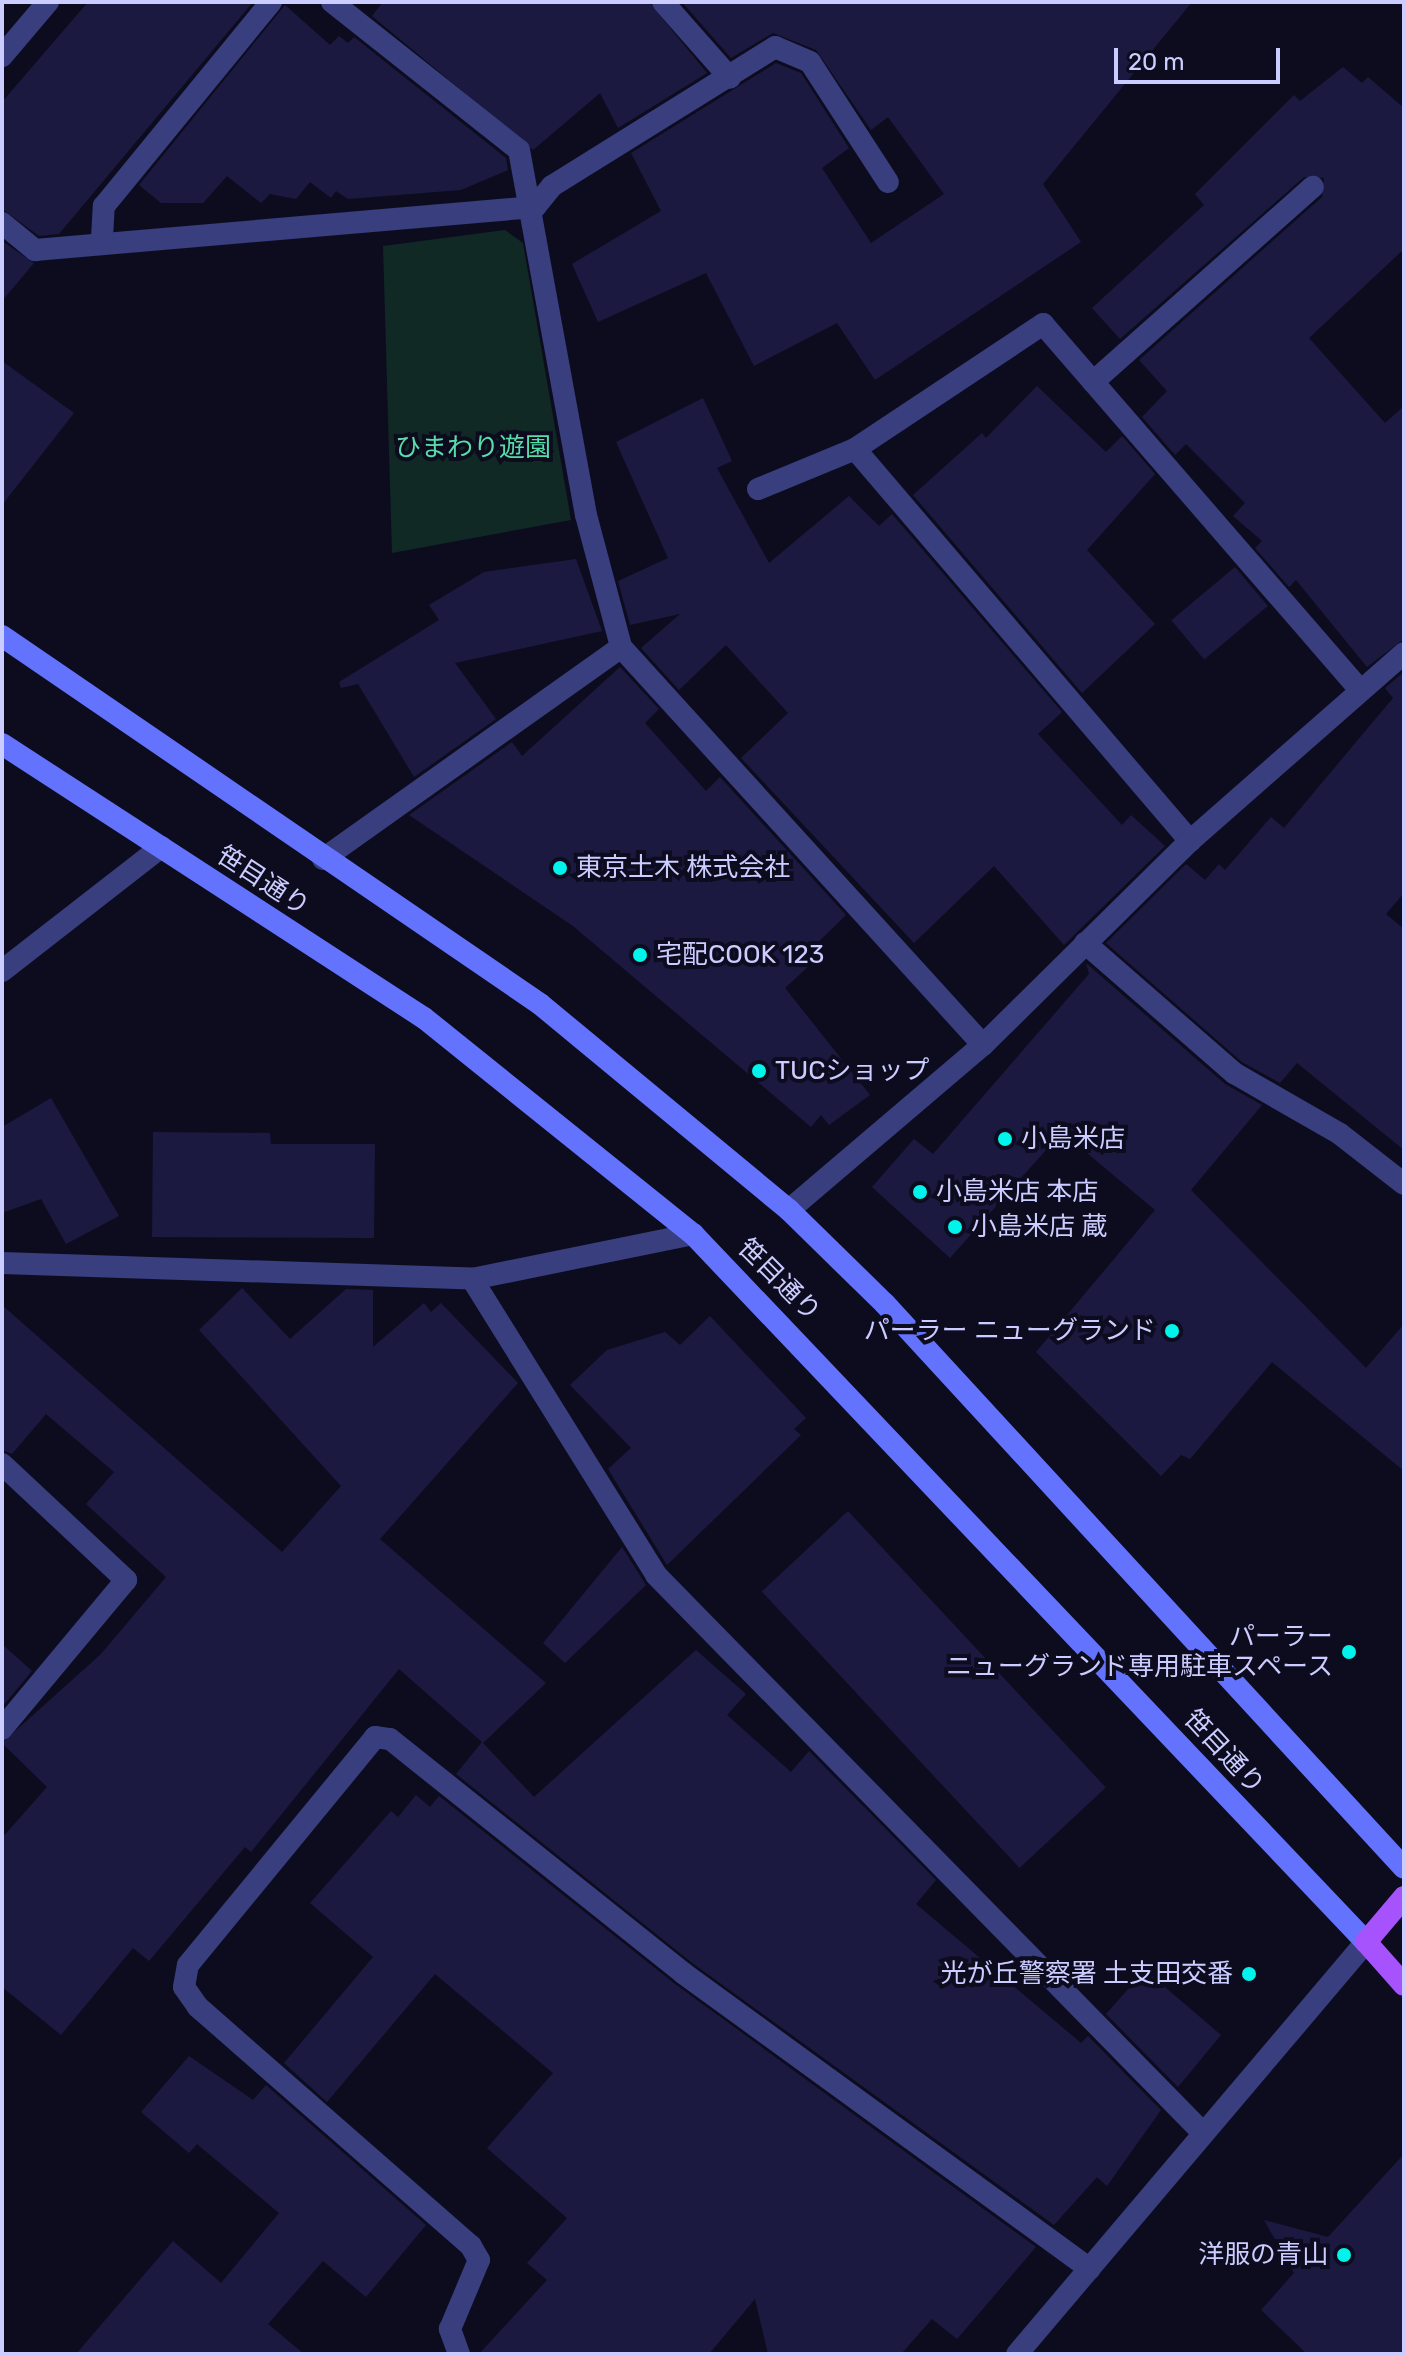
<!DOCTYPE html>
<meta charset="utf-8">
<style>
body{margin:0}
#map{position:relative;width:1406px;height:2356px;overflow:hidden;background:#0d0c1f;font-family:Rubik,"Noto Sans JP",sans-serif}
div>[style]{position:absolute}
.green>*{inset:0;background:#102925}
.building>*{inset:0;background:#1b1940;transform-origin:0 0}
.minor>*{height:22px;margin:-11px;padding:0 11px;transform-origin:11px;border-radius:11px;background:#383e7e}
.tertiary>*{height:22px;margin:-11px;padding:0 11px;transform-origin:11px;border-radius:11px;background:#383e7e}
.secondary>*{height:22px;margin:-11px;padding:0 11px;transform-origin:11px;border-radius:11px;background:#6373fe}
.primary>*{height:22px;margin:-11px;padding:0 11px;transform-origin:11px;border-radius:11px;background:#a753fd}
.dots>*{width:22px;height:22px;translate:-50% -50%;box-sizing:border-box;border:4px solid #0d0c1f;border-radius:50%}
span{translate:-50% -50%;white-space:nowrap;text-align:center;line-height:1.15;-webkit-text-stroke:8px #0d0c1f;paint-order:stroke}
.park-label{font-size:26px;color:#58ddaa}
.poi-label{font-size:26px;color:#cbccff}
.left{translate:0 -50%;text-align:left}
.right{translate:-100% -50%;text-align:right}
.street-label{font-size:26px;color:#cbccff}
.frame{position:absolute;inset:0;border:4px solid #cbccff;pointer-events:none}
.scale{position:absolute;left:1114px;top:48px;width:166px;height:36px;box-sizing:border-box;border:4px solid #cbccff;border-top:0;padding-left:10px;font-size:24px;line-height:28px;white-space:nowrap;color:#cbccff;-webkit-text-stroke:6px #0d0c1f;paint-order:stroke}
</style>
<div id="map">
<div class="green">
<div style="clip-path:polygon(505px 230px,523px 243px,571px 520px,392px 553px,383px 246px)"></div>
</div>
<div class="building">
<div style="clip-path:polygon(88px 2px,253px 2px,59px 234px,39px 236px,2px 209px,2px 102px)"></div>
<div style="clip-path:polygon(383px 2px,649px 2px,707px 73px,618px 128px,600px 93px,533px 150px,372px 16px)"></div>
<div style="clip-path:polygon(682px 2px,1192px 2px,1043px 184px,1081px 242px,875px 380px,837px 323px,754px 366px,706px 273px,598px 322px,572px 264px,661px 211px,631px 153px,776px 63px,801px 73px,849px 148px,822px 168px,871px 243px,944px 194px,888px 117px,871px 130px,816px 50px,773px 33px,731px 58px)"></div>
<div style="clip-path:polygon(285px 5px,330px 45px,339px 36px,348px 43px,354px 37px,506px 158px,508px 170px,461px 190px,348px 199px,336px 191px,331px 198px,310px 182px,296px 199px,270px 194px,261px 203px,227px 176px,203px 203px,161px 203px,139px 185px)"></div>
<div style="clip-path:polygon(1343px 67px,1362px 83px,1368px 77px,1404px 108px,1404px 249px,1309px 338px,1385px 423px,1404px 406px,1404px 639px,1367px 667px,1296px 580px,1289px 587px,1255px 548px,1262px 541px,1233px 516px,1245px 503px,1186px 444px,1175px 455px,1142px 417px,1167px 391px,1139px 360px,1322px 197px,1324px 178px,1304px 177px,1120px 339px,1092px 308px,1204px 205px,1195px 194px,1294px 95px,1300px 101px)"></div>
<div style="clip-path:polygon(2px 241px,34px 263px,2px 301px)"></div>
<div style="clip-path:polygon(2px 361px,74px 413px,2px 505px)"></div>
<div style="clip-path:polygon(1037px 386px,1106px 452px,1122px 436px,1155px 474px,1087px 550px,1155px 624px,1082px 693px,913px 495px,982px 433px,986px 438px)"></div>
<div style="clip-path:polygon(703px 398px,732px 461px,717px 468px,769px 563px,849px 496px,879px 526px,892px 514px,1062px 712px,1038px 734px,1122px 825px,1131px 815px,1165px 846px,1064px 945px,994px 866px,914px 943px,741px 758px,788px 713px,726px 645px,679px 690px,641px 648px,680px 614px,630px 625px,618px 581px,668px 558px,616px 442px)"></div>
<div style="clip-path:polygon(576px 559px,602px 631px,455px 663px,496px 719px,414px 777px,358px 684px,341px 688px,339px 682px,439px 620px,429px 605px,484px 572px)"></div>
<div style="left:1235px;top:567px;width:51px;height:83px;rotate:50deg"></div>
<div style="clip-path:polygon(620px 667px,659px 709px,645px 723px,706px 791px,720px 777px,846px 915px,805px 955px,812px 963px,785px 988px,870px 1095px,829px 1125px,821px 1115px,811px 1127px,573px 926px,409px 815px,512px 742px,522px 756px)"></div>
<div style="clip-path:polygon(1404px 672px,1404px 893px,1386px 914px,1404px 929px,1404px 1150px,1297px 1063px,1280px 1083px,1242px 1062px,1106px 943px,1186px 864px,1205px 880px,1219px 864px,1225px 870px,1271px 817px,1284px 828px,1393px 698px,1385px 688px)"></div>
<div style="clip-path:polygon(1086px 963px,1225px 1084px,1262px 1105px,1191px 1190px,1366px 1368px,1404px 1324px,1404px 1471px,1272px 1362px,1190px 1459px,1181px 1455px,1161px 1476px,1036px 1352px,1155px 1210px,1062px 1132px,950px 1258px,872px 1187px,914px 1139px,933px 1154px,1089px 974px)"></div>
<div style="clip-path:polygon(51px 1098px,119px 1216px,66px 1244px,41px 1199px,2px 1213px,2px 1127px)"></div>
<div style="clip-path:polygon(153px 1132px,270px 1133px,271px 1144px,375px 1144px,374px 1238px,152px 1237px)"></div>
<div style="clip-path:polygon(242px 1288px,290px 1339px,346px 1289px,373px 1290px,373px 1347px,424px 1303px,431px 1312px,441px 1303px,518px 1383px,380px 1539px,546px 1683px,483px 1743px,534px 1797px,696px 1650px,746px 1694px,727px 1715px,791px 1772px,809px 1751px,936px 1880px,916px 1904px,1081px 2043px,1088px 2036px,1161px 2110px,1107px 2186px,1097px 2177px,1054px 2225px,691px 1962px,456px 1774px,482px 1742px,399px 1669px,251px 1852px,245px 1847px,149px 1961px,133px 1948px,61px 2035px,2px 1987px,2px 1838px,47px 1787px,2px 1743px,101px 1654px,166px 1577px,86px 1504px,114px 1472px,46px 1414px,12px 1454px,2px 1450px,2px 1305px,282px 1552px,341px 1486px,199px 1330px)"></div>
<div style="clip-path:polygon(710px 1316px,806px 1418px,794px 1429px,801px 1435px,667px 1565px,608px 1469px,631px 1448px,570px 1385px,607px 1350px,665px 1332px,680px 1345px)"></div>
<div style="left:848px;top:1511px;width:378px;height:118px;rotate:47deg"></div>
<div style="clip-path:polygon(622px 1547px,646px 1585px,565px 1663px,543px 1643px)"></div>
<div style="clip-path:polygon(2px 1644px,32px 1671px,2px 1707px)"></div>
<div style="clip-path:polygon(416px 1795px,430px 1807px,439px 1796px,675px 1984px,1036px 2247px,957px 2339px,932px 2319px,901px 2354px,768px 2354px,755px 2299px,709px 2354px,479px 2354px,547px 2280px,527px 2263px,567px 2218px,487px 2148px,553px 2073px,435px 1974px,327px 2102px,284px 2063px,373px 1957px,310px 1903px,391px 1811px,398px 1817px)"></div>
<div style="clip-path:polygon(1145px 1970px,1221px 2035px,1178px 2087px,1106px 2014px)"></div>
<div style="clip-path:polygon(189px 2056px,253px 2100px,266px 2085px,426px 2225px,366px 2297px,323px 2261px,268px 2324px,304px 2354px,76px 2354px,173px 2241px,221px 2283px,279px 2213px,197px 2144px,189px 2153px,141px 2112px)"></div>
<div style="clip-path:polygon(1404px 2154px,1404px 2354px,1307px 2354px,1261px 2310px,1294px 2273px,1264px 2220px,1328px 2237px)"></div>
</div>
<div class="minor">
<div style="left:332px;top:2px;width:238px;rotate:38.4deg"></div>
<div style="left:519px;top:150px;width:371px;rotate:79.6deg"></div>
<div style="left:586px;top:515px;width:137px;rotate:75.1deg"></div>
<div style="left:621px;top:647px;width:538px;rotate:47.71deg"></div>
<div style="left:663px;top:2px;width:101px;rotate:48.6deg"></div>
<div style="left:2px;top:56px;width:71px;rotate:-49.6deg"></div>
<div style="left:2px;top:223px;width:43px;rotate:39.3deg"></div>
<div style="left:35px;top:250px;width:502px;rotate:-4.92deg"></div>
<div style="left:535px;top:207px;width:27px;rotate:-51deg"></div>
<div style="left:552px;top:186px;width:263px;rotate:-31.9deg"></div>
<div style="left:775px;top:47px;width:38px;rotate:23deg"></div>
<div style="left:810px;top:62px;width:143px;rotate:57deg"></div>
<div style="left:102px;top:239px;width:33px;rotate:-87deg"></div>
<div style="left:104px;top:206px;width:264px;rotate:-50.7deg"></div>
<div style="left:1093px;top:382px;width:294px;rotate:-41.6deg"></div>
<div style="left:855px;top:449px;width:516px;rotate:49.48deg"></div>
<div style="left:758px;top:489px;width:105px;rotate:-22.4deg"></div>
<div style="left:855px;top:449px;width:226px;rotate:-33.6deg"></div>
<div style="left:1043px;top:324px;width:481px;rotate:49.1deg"></div>
<div style="left:323px;top:859px;width:366px;rotate:-35.4deg"></div>
<div style="left:1085px;top:943px;width:198px;rotate:41.1deg"></div>
<div style="left:1234px;top:1073px;width:122px;rotate:29.9deg"></div>
<div style="left:1340px;top:1134px;width:81px;rotate:38deg"></div>
<div style="left:2px;top:971px;width:202px;rotate:-37.9deg"></div>
<div style="left:789px;top:1210px;width:255px;rotate:-40.4deg"></div>
<div style="left:983px;top:1045px;width:291px;rotate:-44.6deg"></div>
<div style="left:1190px;top:841px;width:285px;rotate:-41.3deg"></div>
<div style="left:2px;top:1263px;width:470px;rotate:1.9deg"></div>
<div style="left:472px;top:1279px;width:226px;rotate:-11.5deg"></div>
<div style="left:472px;top:1279px;width:349px;rotate:58.1deg"></div>
<div style="left:656px;top:1575px;width:780px;rotate:45.57deg"></div>
<div style="left:2px;top:1464px;width:170px;rotate:43.1deg"></div>
<div style="left:126px;top:1580px;width:194px;rotate:129.8deg"></div>
<div style="left:459px;top:2354px;width:27px;rotate:-110deg"></div>
<div style="left:450px;top:2329px;width:75px;rotate:-67.2deg"></div>
<div style="left:479px;top:2260px;width:16px;rotate:-120deg"></div>
<div style="left:471px;top:2246px;width:363px;rotate:-138.8deg"></div>
<div style="left:198px;top:2007px;width:24px;rotate:-125deg"></div>
<div style="left:184px;top:1987px;width:22px;rotate:-80deg"></div>
<div style="left:188px;top:1965px;width:295px;rotate:-50.6deg"></div>
<div style="left:375px;top:1737px;width:15px;rotate:8deg"></div>
<div style="left:390px;top:1739px;width:375px;rotate:38.6deg"></div>
<div style="left:683px;top:1973px;width:503px;rotate:36.03deg"></div>
</div>
<div class="tertiary">
<div style="left:1017px;top:2354px;width:540px;rotate:-49.73deg"></div>
</div>
<div class="secondary">
<div style="left:2px;top:636px;width:652px;rotate:34.37deg"></div>
<div style="left:540px;top:1004px;width:323px;rotate:39.6deg"></div>
<div style="left:789px;top:1210px;width:134px;rotate:44.4deg"></div>
<div style="left:885px;top:1304px;width:766px;rotate:47.38deg"></div>
<div style="left:2px;top:744px;width:503px;rotate:33deg"></div>
<div style="left:424px;top:1018px;width:345px;rotate:38.8deg"></div>
<div style="left:693px;top:1234px;width:977px;rotate:46.45deg"></div>
</div>
<div class="primary">
<div style="left:1404px;top:1897px;width:59px;rotate:130.2deg"></div>
<div style="left:1366px;top:1942px;width:57px;rotate:48.5deg"></div>
</div>
<div class="dots">
<div style="left:560px;top:868px;background:#02f3ec"></div>
<div style="left:640px;top:955px;background:#02f3ec"></div>
<div style="left:759px;top:1071px;background:#02f3ec"></div>
<div style="left:1005px;top:1139px;background:#02f3ec"></div>
<div style="left:920px;top:1192px;background:#02f3ec"></div>
<div style="left:955px;top:1227px;background:#02f3ec"></div>
<div style="left:1172px;top:1331px;background:#02f3ec"></div>
<div style="left:1349px;top:1652px;background:#02f3ec"></div>
<div style="left:1249px;top:1974px;background:#02f3ec"></div>
<div style="left:1344px;top:2255px;background:#02f3ec"></div>
</div>
<div class="park-label">
<span style="left:473px;top:448px">ひまわり遊園</span>
</div>
<div class="poi-label">
<span class="left" style="left:576px;top:868px">東京土木 株式会社</span>
<span class="left" style="left:656px;top:955px">宅配COOK 123</span>
<span class="left" style="left:775px;top:1071px">TUCショップ</span>
<span class="left" style="left:1021px;top:1139px">小島米店</span>
<span class="left" style="left:936px;top:1192px">小島米店 本店</span>
<span class="left" style="left:971px;top:1227px">小島米店 蔵</span>
<span class="right" style="left:1156px;top:1331px">パーラー ニューグランド</span>
<span class="right" style="left:1333px;top:1652px">パーラー<br>ニューグランド専用駐車スペース</span>
<span class="right" style="left:1233px;top:1974px">光が丘警察署 土支田交番</span>
<span class="right" style="left:1328px;top:2255px">洋服の青山</span>
</div>
<div class="street-label">
<span style="left:263px;top:881px;rotate:33deg">笹目通り</span>
<span style="left:779px;top:1280px;rotate:45deg">笹目通り</span>
<span style="left:1224px;top:1752px;rotate:47deg">笹目通り</span>
</div>
<div class="frame"></div>
<div class="scale">20 m</div>
</div>
